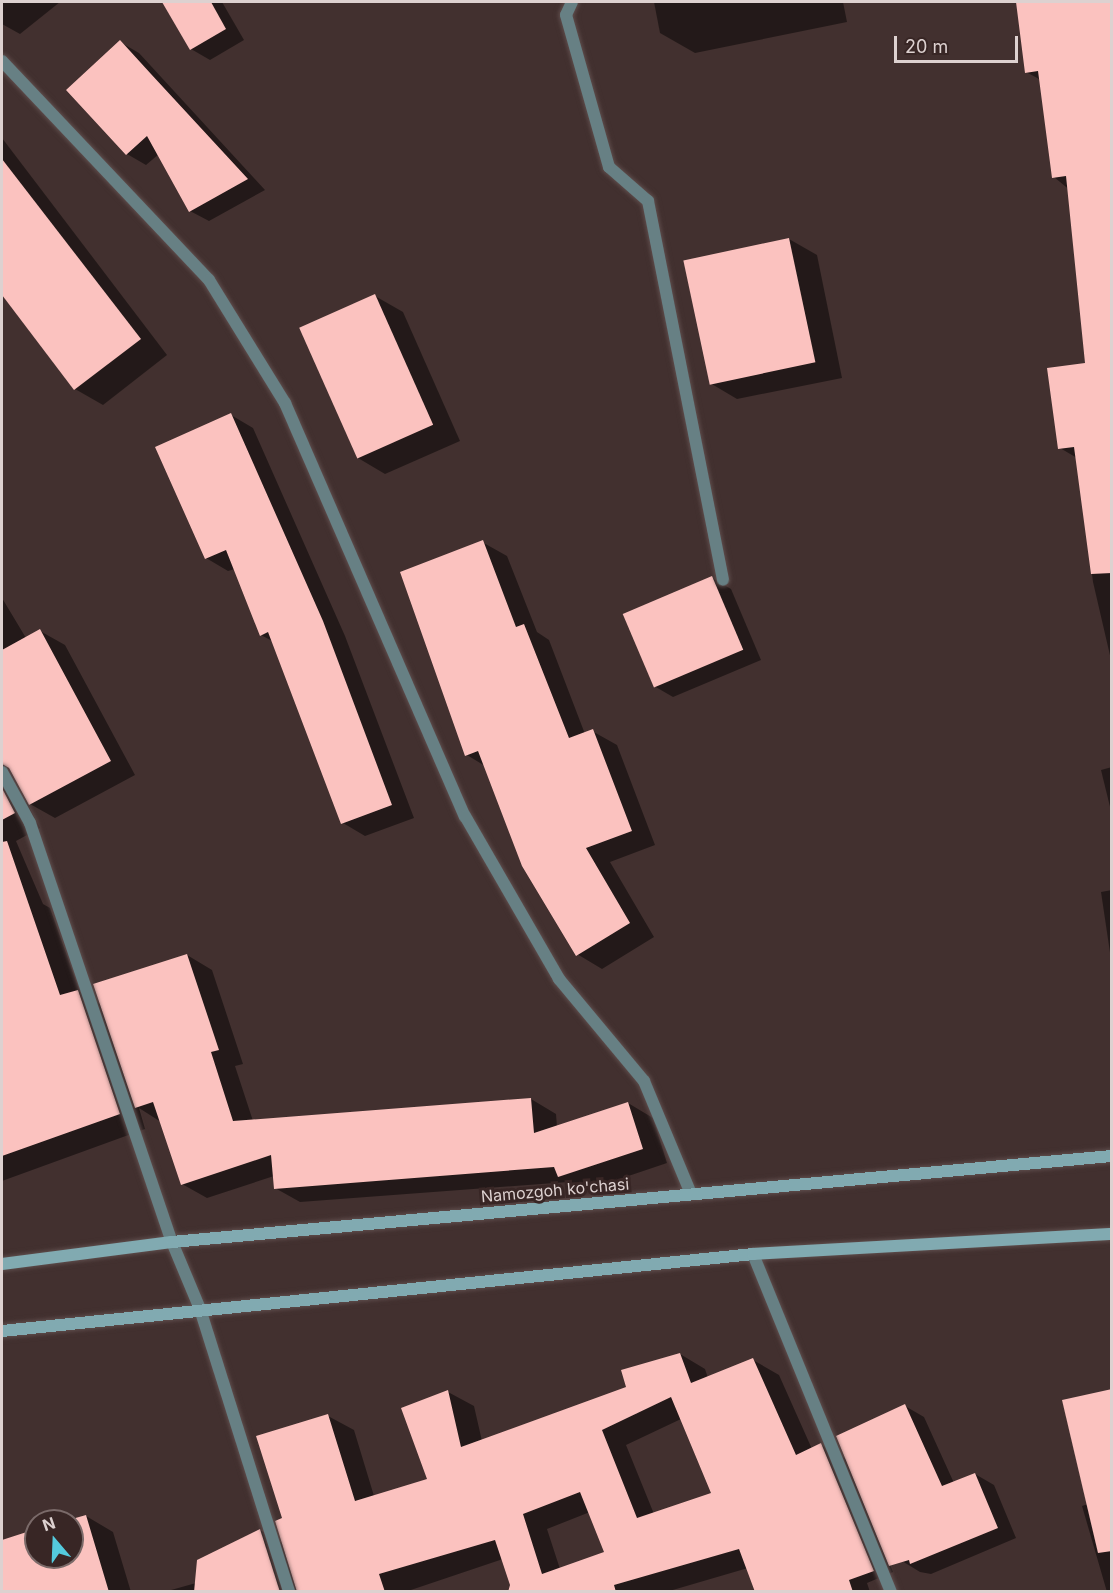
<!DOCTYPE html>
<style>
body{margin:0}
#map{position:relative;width:1113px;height:1593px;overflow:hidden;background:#42302f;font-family:Inter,sans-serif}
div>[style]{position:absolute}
.shadow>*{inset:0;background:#0007}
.building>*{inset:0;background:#fbc2bf;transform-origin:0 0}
.roads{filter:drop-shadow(0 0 2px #5e4d4c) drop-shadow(0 0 2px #5e4d4c)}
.minor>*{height:12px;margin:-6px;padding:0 6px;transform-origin:6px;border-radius:6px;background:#678084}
.secondary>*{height:12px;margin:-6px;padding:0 6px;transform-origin:6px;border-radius:6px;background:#81aab1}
span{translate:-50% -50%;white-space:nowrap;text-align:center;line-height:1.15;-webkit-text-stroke:6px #382625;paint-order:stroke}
.street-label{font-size:16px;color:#ddd1d0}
.frame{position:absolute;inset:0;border:3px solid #ddd1d0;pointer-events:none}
.north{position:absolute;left:24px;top:1509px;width:60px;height:60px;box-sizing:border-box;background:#382625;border:2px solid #7a6a69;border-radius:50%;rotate:341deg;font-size:16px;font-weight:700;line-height:24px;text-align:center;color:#ddd1d0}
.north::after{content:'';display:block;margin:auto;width:21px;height:27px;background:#54cadd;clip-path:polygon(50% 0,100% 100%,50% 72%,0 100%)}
.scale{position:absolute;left:894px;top:36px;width:124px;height:27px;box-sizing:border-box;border:3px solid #ddd1d0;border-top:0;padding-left:8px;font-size:18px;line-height:21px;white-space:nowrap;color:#ddd1d0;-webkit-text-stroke:4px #382625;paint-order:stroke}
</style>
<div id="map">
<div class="shadow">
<div style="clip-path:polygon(2px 2px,60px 2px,20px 34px,2px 24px)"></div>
<div style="clip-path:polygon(164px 2px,222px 2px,244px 40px,210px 60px,191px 49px)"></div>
<div style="clip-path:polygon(654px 2px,843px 2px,847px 22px,695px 53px,660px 33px)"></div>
<div style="clip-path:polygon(1017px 2px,1112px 2px,1112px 225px,1054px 177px,1041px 80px,1026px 72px)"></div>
<div style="clip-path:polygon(120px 42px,139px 53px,265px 190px,209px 221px,190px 211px,159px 154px,146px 165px,127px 154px,68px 90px)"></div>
<div style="clip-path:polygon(2px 138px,167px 355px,103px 405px,75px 389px,2px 293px)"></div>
<div style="clip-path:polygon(789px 239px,817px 255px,842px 378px,737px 399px,710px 383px)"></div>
<div style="clip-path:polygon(1112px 267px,1112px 664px,1093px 582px,1077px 458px,1060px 448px,1087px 364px)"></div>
<div style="clip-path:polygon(375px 296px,403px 312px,460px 441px,385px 474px,358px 458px)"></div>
<div style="clip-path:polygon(231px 415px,253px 428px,345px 636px,414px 818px,365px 836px,343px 823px,274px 642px,261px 635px,235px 569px,228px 571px,206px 558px)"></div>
<div style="clip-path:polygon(482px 542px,507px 556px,537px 632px,549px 640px,585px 734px,592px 731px,617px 745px,655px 845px,610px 862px,654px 937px,602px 969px,577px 954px,485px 766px,467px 755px)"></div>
<div style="clip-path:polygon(712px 578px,731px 589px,761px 660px,673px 697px,654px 686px)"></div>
<div style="clip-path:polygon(2px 598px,26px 638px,40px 631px,65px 645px,135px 775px,55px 818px,30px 804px,32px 774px,2px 717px)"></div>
<div style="clip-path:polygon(1112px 767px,1112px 815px,1101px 770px)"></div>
<div style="clip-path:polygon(2px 788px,27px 803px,40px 828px,16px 841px,43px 904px,50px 908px,80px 992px,102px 1005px,187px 955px,212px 970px,243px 1064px,235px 1066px,253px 1121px,531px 1099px,556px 1114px,557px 1127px,628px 1103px,653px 1118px,667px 1163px,584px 1191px,568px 1182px,300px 1202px,275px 1188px,274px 1176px,207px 1198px,182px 1184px,161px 1122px,139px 1108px,145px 1129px,2px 1181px)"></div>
<div style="clip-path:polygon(1112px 890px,1112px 966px,1101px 892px)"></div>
<div style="clip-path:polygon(evenodd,680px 1354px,705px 1369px,708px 1378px,753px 1360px,779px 1375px,812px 1449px,821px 1445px,848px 1460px,905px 1406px,924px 1417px,954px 1483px,975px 1474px,994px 1485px,1016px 1538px,931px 1574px,920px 1572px,884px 1550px,893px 1572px,867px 1583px,870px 1592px,757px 1592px,748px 1568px,666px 1592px,514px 1592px,503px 1559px,405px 1592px,164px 1592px,196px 1583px,260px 1530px,284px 1544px,283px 1519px,328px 1416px,354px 1430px,374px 1496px,429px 1480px,448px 1392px,474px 1406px,482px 1441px,628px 1388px,680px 1354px,681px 1419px,713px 1494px,654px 1514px,626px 1445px,681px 1419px,680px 1354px,590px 1512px,606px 1553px,560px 1569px,547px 1529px,590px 1512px)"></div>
<div style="clip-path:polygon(1112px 1390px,1112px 1592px,1107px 1592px,1082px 1506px,1088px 1504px)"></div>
<div style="clip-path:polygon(86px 1516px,113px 1532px,131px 1592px,2px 1592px,2px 1541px,36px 1531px,36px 1557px,72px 1557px,70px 1521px)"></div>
</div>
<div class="building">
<div style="clip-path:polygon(162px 2px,211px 2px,226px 29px,190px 50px)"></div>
<div style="clip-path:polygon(1016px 2px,1112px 2px,1112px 573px,1091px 574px,1074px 447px,1058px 449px,1047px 368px,1085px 363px,1066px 176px,1052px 178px,1038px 71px,1025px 73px)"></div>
<div style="clip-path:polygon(120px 40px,151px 74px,248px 179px,189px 212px,147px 136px,126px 155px,66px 90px)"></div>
<div style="clip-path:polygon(2px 159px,141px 339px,74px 390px,2px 295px)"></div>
<div style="left:789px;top:238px;width:127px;height:108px;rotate:78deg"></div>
<div style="left:375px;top:294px;width:143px;height:83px;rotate:66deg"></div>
<div style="clip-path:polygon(231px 413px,323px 621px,392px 805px,341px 824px,268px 632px,260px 636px,226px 550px,205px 559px,155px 447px)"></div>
<div style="clip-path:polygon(483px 540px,516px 627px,524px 624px,569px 738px,593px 729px,632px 831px,586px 848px,630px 923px,576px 956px,522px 866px,478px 751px,465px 756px,400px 572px)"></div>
<div style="left:712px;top:576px;width:80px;height:97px;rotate:67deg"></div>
<div style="clip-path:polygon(40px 629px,111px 761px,29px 805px,9px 768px,2px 764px,2px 650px)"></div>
<div style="clip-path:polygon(2px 788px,15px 813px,2px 820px)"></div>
<div style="clip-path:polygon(7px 841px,60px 995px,78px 990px,120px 1114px,2px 1156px,2px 842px)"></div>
<div style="clip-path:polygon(187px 954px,219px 1050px,211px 1052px,233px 1121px,531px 1098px,534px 1133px,628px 1102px,643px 1149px,558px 1177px,554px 1167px,274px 1189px,271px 1155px,181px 1185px,153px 1102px,135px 1108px,93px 984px)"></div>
<div style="clip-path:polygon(evenodd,680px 1353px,691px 1383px,753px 1358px,796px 1455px,821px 1443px,874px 1571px,849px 1580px,853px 1592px,755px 1592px,739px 1549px,614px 1585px,616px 1592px,508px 1592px,510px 1585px,495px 1540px,379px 1574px,385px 1592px,297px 1592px,275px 1521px,282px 1518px,256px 1436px,328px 1414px,355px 1501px,427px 1479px,401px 1408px,448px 1390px,461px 1447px,626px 1387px,621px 1370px,680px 1353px,671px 1397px,711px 1493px,637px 1518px,602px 1430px,671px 1397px,680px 1353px,580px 1492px,604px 1552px,542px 1574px,523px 1514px,580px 1492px)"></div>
<div style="clip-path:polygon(1112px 1389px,1112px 1551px,1098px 1553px,1062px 1400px)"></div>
<div style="clip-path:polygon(905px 1404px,942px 1486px,975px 1473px,998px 1528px,910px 1564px,909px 1560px,889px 1566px,836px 1436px)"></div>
<div style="clip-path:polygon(86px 1515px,109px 1592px,2px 1592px,2px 1540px,36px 1529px,36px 1557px,72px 1557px,72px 1521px,65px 1521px)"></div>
<div style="clip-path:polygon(260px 1529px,280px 1592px,194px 1592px,197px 1560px)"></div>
</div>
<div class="roads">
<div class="minor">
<div style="left:572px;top:2px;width:14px;rotate:115deg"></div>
<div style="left:566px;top:15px;width:158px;rotate:74.2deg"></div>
<div style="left:609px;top:167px;width:52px;rotate:41.1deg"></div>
<div style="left:648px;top:201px;width:386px;rotate:78.8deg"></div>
<div style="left:2px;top:61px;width:301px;rotate:46.6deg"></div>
<div style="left:209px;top:280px;width:145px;rotate:58.3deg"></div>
<div style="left:285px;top:403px;width:451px;rotate:66.5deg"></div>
<div style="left:465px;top:816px;width:188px;rotate:60deg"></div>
<div style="left:559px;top:979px;width:133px;rotate:50.2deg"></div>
<div style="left:644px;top:1081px;width:122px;rotate:67.4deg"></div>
<div style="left:2px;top:772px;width:58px;rotate:61.2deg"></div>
<div style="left:30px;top:823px;width:442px;rotate:71.3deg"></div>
<div style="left:172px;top:1242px;width:73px;rotate:67.3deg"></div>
<div style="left:200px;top:1309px;width:297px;rotate:72.5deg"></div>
<div style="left:753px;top:1254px;width:365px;rotate:67.8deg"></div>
</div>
<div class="secondary">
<div style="left:2px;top:1264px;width:171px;rotate:-7.4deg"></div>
<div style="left:172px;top:1242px;width:944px;rotate:-5.23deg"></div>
<div style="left:2px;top:1331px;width:755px;rotate:-5.85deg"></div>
<div style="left:753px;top:1254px;width:360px;rotate:-3.2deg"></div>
</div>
</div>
<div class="street-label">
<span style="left:555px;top:1190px;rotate:-5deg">Namozgoh ko'chasi</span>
</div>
<div class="frame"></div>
<div class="north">N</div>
<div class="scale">20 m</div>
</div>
